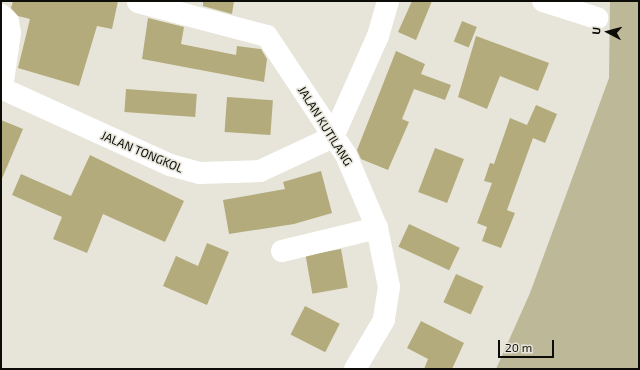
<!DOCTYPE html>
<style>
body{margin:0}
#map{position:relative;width:640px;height:370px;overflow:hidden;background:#e7e5d9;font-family:"Exo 2",sans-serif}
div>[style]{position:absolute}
.green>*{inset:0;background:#bdb898}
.building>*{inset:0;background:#b4ab7c;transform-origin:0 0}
.minor>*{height:22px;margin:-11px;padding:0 11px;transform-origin:11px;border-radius:11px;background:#fff}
span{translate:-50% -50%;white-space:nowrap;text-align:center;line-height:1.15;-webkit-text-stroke:3px #e7e5d9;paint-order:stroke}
.street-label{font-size:12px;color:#0c0c08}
.frame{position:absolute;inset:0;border:2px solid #0c0c08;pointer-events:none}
.north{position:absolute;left:588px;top:12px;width:40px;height:40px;-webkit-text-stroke:3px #e7e5d9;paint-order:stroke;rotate:276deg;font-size:11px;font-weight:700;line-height:16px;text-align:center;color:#0c0c08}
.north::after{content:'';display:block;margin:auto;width:14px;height:18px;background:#0c0c08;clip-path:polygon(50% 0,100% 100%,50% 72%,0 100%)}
.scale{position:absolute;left:498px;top:340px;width:56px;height:18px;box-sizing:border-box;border:2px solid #0c0c08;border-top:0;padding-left:5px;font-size:12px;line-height:14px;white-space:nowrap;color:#0c0c08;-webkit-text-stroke:3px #e7e5d9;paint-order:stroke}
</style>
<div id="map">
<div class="green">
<div style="clip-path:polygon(610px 1px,639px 1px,639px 369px,496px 369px,530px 293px,609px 78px)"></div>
</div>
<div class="building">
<div style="clip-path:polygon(13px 1px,118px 1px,112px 29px,97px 26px,79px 86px,18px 68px,30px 19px,18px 16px,11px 8px)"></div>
<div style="clip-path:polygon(203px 1px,234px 1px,232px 14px,203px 6px)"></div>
<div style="clip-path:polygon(412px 1px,432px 1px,416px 40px,398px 32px)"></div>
<div style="clip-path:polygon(148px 18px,184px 27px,181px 44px,236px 55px,237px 46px,261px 49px,267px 59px,264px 82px,142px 59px)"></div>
<div style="left:462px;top:21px;width:16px;height:22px;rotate:22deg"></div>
<div style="clip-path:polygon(476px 36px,549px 63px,538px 91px,500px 76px,487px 109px,458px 97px)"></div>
<div style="clip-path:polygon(396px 51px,425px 64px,421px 74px,451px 85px,445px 100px,414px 89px,402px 119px,409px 122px,388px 170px,361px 159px,357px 150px)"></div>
<div style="left:126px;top:89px;width:71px;height:23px;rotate:4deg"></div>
<div style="left:227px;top:97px;width:46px;height:35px;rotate:4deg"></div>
<div style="clip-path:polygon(536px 105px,557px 114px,545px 143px,533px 138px,507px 210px,515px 213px,501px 248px,482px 241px,487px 227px,477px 223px,492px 183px,484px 181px,490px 163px,494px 164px,510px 118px,527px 125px)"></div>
<div style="clip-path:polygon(1px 120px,23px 129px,1px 181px)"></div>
<div style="left:435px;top:148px;width:31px;height:47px;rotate:21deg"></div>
<div style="clip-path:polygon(90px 155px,184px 201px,165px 242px,103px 214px,87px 253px,53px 239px,62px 217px,12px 195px,21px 174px,71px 196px)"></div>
<div style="clip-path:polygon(321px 171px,332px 213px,294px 224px,229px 234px,223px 200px,285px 189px,283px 182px)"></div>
<div style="left:409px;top:224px;width:56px;height:25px;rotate:25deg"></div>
<div style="clip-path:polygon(207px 243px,229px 252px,207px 305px,163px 286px,176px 256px,198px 266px)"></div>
<div style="left:341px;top:249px;width:39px;height:36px;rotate:80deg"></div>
<div style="left:456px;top:274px;width:30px;height:31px;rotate:24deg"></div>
<div style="left:305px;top:306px;width:39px;height:32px;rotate:27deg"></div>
<div style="clip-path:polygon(421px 321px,464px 343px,452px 369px,424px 369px,428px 359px,407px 348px)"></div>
</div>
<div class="minor">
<div style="left:543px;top:1px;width:57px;rotate:17.5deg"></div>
<div style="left:138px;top:2px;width:133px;rotate:14.8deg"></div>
<div style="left:267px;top:36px;width:143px;rotate:56.4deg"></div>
<div style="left:346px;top:155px;width:79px;rotate:67deg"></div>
<div style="left:377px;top:228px;width:60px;rotate:78.5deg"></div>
<div style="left:389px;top:287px;width:33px;rotate:99deg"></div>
<div style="left:384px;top:320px;width:57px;rotate:120.6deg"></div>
<div style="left:1px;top:15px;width:10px;rotate:45deg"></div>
<div style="left:8px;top:22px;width:11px;rotate:80deg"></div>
<div style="left:10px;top:33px;width:56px;rotate:98.3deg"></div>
<div style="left:1px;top:88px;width:186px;rotate:24.5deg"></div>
<div style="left:170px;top:165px;width:31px;rotate:15deg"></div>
<div style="left:200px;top:173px;width:60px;rotate:-1.9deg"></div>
<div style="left:260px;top:171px;width:81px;rotate:-25deg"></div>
<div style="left:333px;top:137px;width:111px;rotate:-66deg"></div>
<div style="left:378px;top:36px;width:36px;rotate:-74deg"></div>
<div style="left:282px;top:251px;width:98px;rotate:-13.6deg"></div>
</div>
<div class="street-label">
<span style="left:325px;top:126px;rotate:58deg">JALAN KUTILANG</span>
<span style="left:142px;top:152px;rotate:23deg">JALAN TONGKOL</span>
</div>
<div class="frame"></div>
<div class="north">U</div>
<div class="scale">20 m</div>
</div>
